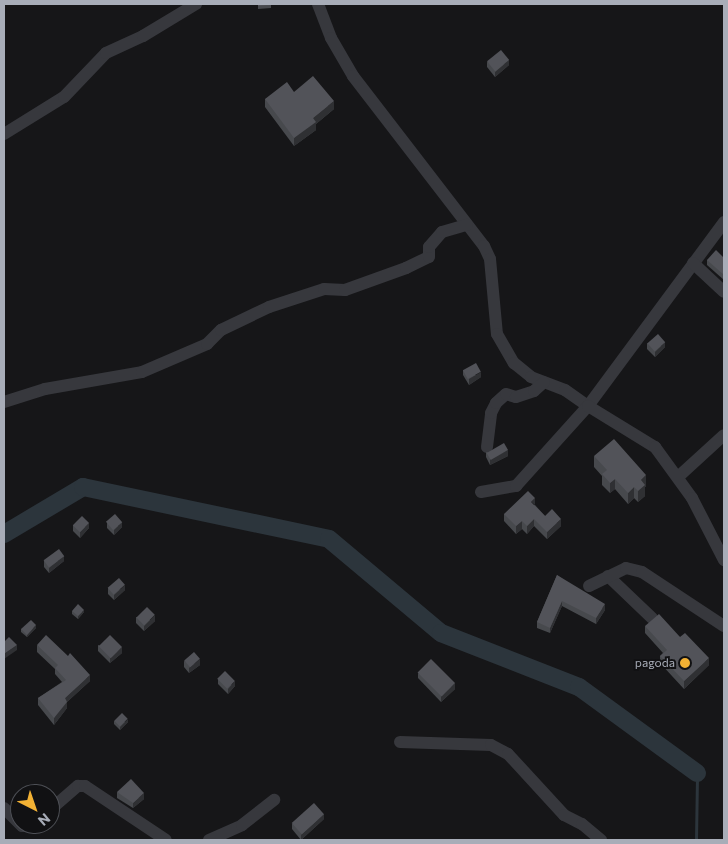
<!DOCTYPE html>
<style>
body{margin:0}
#map{position:relative;width:728px;height:844px;overflow:hidden;background:#161618;font-family:Commissioner,sans-serif}
div>[style]{position:absolute}
.stream>*{height:3px;margin:-1.5px;padding:0 1.5px;transform-origin:1.5px;border-radius:1.5px;background:#2c353c}
.river>*{height:18px;margin:-9px;padding:0 9px;transform-origin:9px;border-radius:9px;background:#2c353c}
.minor>*{height:12px;margin:-6px;padding:0 6px;transform-origin:6px;border-radius:6px;background:#37383d}
.wall>*{inset:0;background:#47494d}
.shaded-wall>*{inset:0;background:#2f3033}
.building>*{inset:0;background:#525359;transform-origin:0 0}
.dots>*{width:14px;height:14px;translate:-50% -50%;box-sizing:border-box;border:2px solid #111113;border-radius:50%}
span{translate:-50% -50%;white-space:nowrap;text-align:center;line-height:1.15;-webkit-text-stroke:4px #111113;paint-order:stroke}
.poi-label{font-size:12px;color:#a8adb8}
.right{translate:-100% -50%;text-align:right}
.frame{position:absolute;inset:0;border:5px solid #a8adb8;pointer-events:none}
.north{position:absolute;left:10px;top:784px;width:50px;height:50px;box-sizing:border-box;background:#111113;border:1px solid #4d4f55;border-radius:50%;rotate:139deg;font-size:14px;font-weight:700;line-height:20px;text-align:center;color:#a8adb8}
.north::after{content:'';display:block;margin:auto;width:18px;height:22px;background:#f2b134;clip-path:polygon(50% 0,100% 100%,50% 72%,0 100%)}
</style>
<div id="map">
<div class="stream">
<div style="left:696px;top:840px;width:67px;rotate:-89.1deg"></div>
</div>
<div class="river">
<div style="left:4px;top:534px;width:92px;rotate:-30.7deg"></div>
<div style="left:83px;top:487px;width:251px;rotate:11.9deg"></div>
<div style="left:329px;top:539px;width:146px;rotate:40deg"></div>
<div style="left:441px;top:633px;width:148px;rotate:21.4deg"></div>
<div style="left:579px;top:687px;width:146px;rotate:36.1deg"></div>
</div>
<div class="minor">
<div style="left:318px;top:4px;width:36px;rotate:69deg"></div>
<div style="left:331px;top:38px;width:44px;rotate:59.9deg"></div>
<div style="left:353px;top:76px;width:215px;rotate:52.4deg"></div>
<div style="left:484px;top:246px;width:14px;rotate:65deg"></div>
<div style="left:490px;top:259px;width:75px;rotate:84.7deg"></div>
<div style="left:497px;top:334px;width:34px;rotate:60deg"></div>
<div style="left:514px;top:363px;width:22px;rotate:39deg"></div>
<div style="left:531px;top:377px;width:36px;rotate:21deg"></div>
<div style="left:565px;top:390px;width:28px;rotate:35deg"></div>
<div style="left:588px;top:406px;width:229px;rotate:-53.5deg"></div>
<div style="left:4px;top:134px;width:70px;rotate:-31.7deg"></div>
<div style="left:64px;top:97px;width:61px;rotate:-46.3deg"></div>
<div style="left:106px;top:53px;width:41px;rotate:-24.7deg"></div>
<div style="left:143px;top:36px;width:62px;rotate:-31.1deg"></div>
<div style="left:693px;top:263px;width:42px;rotate:43.1deg"></div>
<div style="left:4px;top:402px;width:43px;rotate:-17.6deg"></div>
<div style="left:45px;top:389px;width:98px;rotate:-9.9deg"></div>
<div style="left:142px;top:372px;width:71px;rotate:-23.3deg"></div>
<div style="left:207px;top:344px;width:20px;rotate:-45deg"></div>
<div style="left:221px;top:330px;width:53px;rotate:-25.6deg"></div>
<div style="left:269px;top:307px;width:58px;rotate:-18.1deg"></div>
<div style="left:324px;top:289px;width:21px;rotate:3deg"></div>
<div style="left:345px;top:290px;width:65px;rotate:-19.8deg"></div>
<div style="left:406px;top:268px;width:25px;rotate:-26deg"></div>
<div style="left:429px;top:257px;width:10px;rotate:-90deg"></div>
<div style="left:429px;top:247px;width:20px;rotate:-49deg"></div>
<div style="left:442px;top:232px;width:26px;rotate:-16deg"></div>
<div style="left:487px;top:447px;width:34px;rotate:-83deg"></div>
<div style="left:491px;top:413px;width:11px;rotate:-63deg"></div>
<div style="left:496px;top:403px;width:13px;rotate:-42deg"></div>
<div style="left:506px;top:394px;width:10px;rotate:17deg"></div>
<div style="left:516px;top:397px;width:19px;rotate:-18deg"></div>
<div style="left:534px;top:391px;width:13px;rotate:-42deg"></div>
<div style="left:678px;top:477px;width:62px;rotate:-42.4deg"></div>
<div style="left:481px;top:492px;width:36px;rotate:-10deg"></div>
<div style="left:516px;top:486px;width:108px;rotate:-48deg"></div>
<div style="left:588px;top:406px;width:79px;rotate:31.5deg"></div>
<div style="left:655px;top:447px;width:63px;rotate:54deg"></div>
<div style="left:692px;top:498px;width:70px;rotate:62.7deg"></div>
<div style="left:608px;top:576px;width:61px;rotate:43.7deg"></div>
<div style="left:589px;top:586px;width:41px;rotate:-25.9deg"></div>
<div style="left:626px;top:568px;width:16px;rotate:14deg"></div>
<div style="left:642px;top:572px;width:98px;rotate:33.4deg"></div>
<div style="left:400px;top:742px;width:91px;rotate:1.9deg"></div>
<div style="left:491px;top:745px;width:19px;rotate:28deg"></div>
<div style="left:508px;top:754px;width:83px;rotate:47.4deg"></div>
<div style="left:564px;top:815px;width:20px;rotate:27deg"></div>
<div style="left:582px;top:824px;width:25px;rotate:40deg"></div>
<div style="left:4px;top:808px;width:25px;rotate:45deg"></div>
<div style="left:22px;top:826px;width:11px;rotate:-10deg"></div>
<div style="left:50px;top:810px;width:37px;rotate:-41deg"></div>
<div style="left:78px;top:786px;width:7px"></div>
<div style="left:85px;top:786px;width:97px;rotate:33.7deg"></div>
<div style="left:209px;top:840px;width:36px;rotate:-24deg"></div>
<div style="left:242px;top:825px;width:41px;rotate:-38deg"></div>
</div>
<div class="wall">
<div style="clip-path:polygon(258px 4px,271px 4px,271px 8px,258px 9px)"></div>
<div style="clip-path:polygon(487px 62px,509px 65px,495px 77px,487px 67px)"></div>
<div style="clip-path:polygon(294px 92px,334px 109px,316px 124px,316px 130px,294px 146px,265px 107px,265px 99px)"></div>
<div style="clip-path:polygon(724px 258px,724px 280px,707px 265px,707px 260px)"></div>
<div style="clip-path:polygon(647px 343px,665px 347px,655px 357px,647px 349px)"></div>
<div style="clip-path:polygon(463px 370px,481px 377px,469px 385px,463px 375px)"></div>
<div style="clip-path:polygon(486px 452px,508px 456px,490px 465px,486px 457px)"></div>
<div style="clip-path:polygon(594px 456px,646px 486px,645px 487px,645px 496px,638px 502px,634px 498px,628px 504px,615px 489px,610px 493px,602px 485px,602px 476px,594px 467px)"></div>
<div style="clip-path:polygon(535px 505px,545px 516px,561px 526px,547px 539px,534px 526px,527px 534px,522px 529px,516px 534px,504px 521px,504px 514px)"></div>
<div style="clip-path:polygon(107px 523px,122px 527px,114px 535px,107px 528px)"></div>
<div style="clip-path:polygon(73px 525px,89px 528px,80px 538px,73px 531px)"></div>
<div style="clip-path:polygon(44px 561px,64px 561px,49px 573px,44px 567px)"></div>
<div style="clip-path:polygon(557px 575px,605px 610px,596px 624px,562px 606px,550px 633px,537px 628px,537px 622px)"></div>
<div style="clip-path:polygon(108px 588px,125px 590px,114px 600px,108px 594px)"></div>
<div style="clip-path:polygon(72px 611px,84px 612px,78px 619px,72px 614px)"></div>
<div style="clip-path:polygon(136px 617px,155px 621px,144px 631px,136px 623px)"></div>
<div style="clip-path:polygon(645px 626px,680px 637px,709px 665px,684px 689px,660px 663px,660px 656px,663px 653px,645px 633px)"></div>
<div style="clip-path:polygon(36px 628px,27px 637px,21px 632px,21px 629px)"></div>
<div style="clip-path:polygon(37px 645px,90px 681px,67px 702px,67px 708px,54px 725px,38px 705px,38px 698px,62px 682px,55px 674px,55px 669px,37px 652px)"></div>
<div style="clip-path:polygon(98px 645px,122px 653px,110px 663px,98px 651px)"></div>
<div style="clip-path:polygon(184px 661px,200px 665px,189px 673px,184px 667px)"></div>
<div style="clip-path:polygon(418px 673px,455px 689px,441px 702px,418px 678px)"></div>
<div style="clip-path:polygon(218px 679px,235px 686px,228px 694px,218px 684px)"></div>
<div style="clip-path:polygon(114px 721px,128px 722px,120px 730px,114px 724px)"></div>
<div style="clip-path:polygon(117px 792px,144px 799px,133px 808px,117px 798px)"></div>
<div style="clip-path:polygon(324px 819px,301px 840px,292px 829px,292px 824px)"></div>
</div>
<div class="shaded-wall">
<div style="clip-path:polygon(509px 60px,509px 65px,495px 77px,495px 72px)"></div>
<div style="clip-path:polygon(334px 101px,334px 109px,316px 124px,316px 130px,294px 146px,294px 138px,313px 118px)"></div>
<div style="clip-path:polygon(665px 342px,665px 347px,655px 357px,655px 352px)"></div>
<div style="clip-path:polygon(481px 372px,481px 377px,469px 385px,469px 379px)"></div>
<div style="clip-path:polygon(508px 450px,508px 456px,490px 465px,490px 459px)"></div>
<div style="clip-path:polygon(646px 475px,646px 486px,645px 487px,645px 496px,638px 502px,638px 491px,641px 480px)"></div>
<div style="clip-path:polygon(615px 479px,615px 489px,610px 493px,610px 483px)"></div>
<div style="clip-path:polygon(634px 487px,634px 498px,628px 504px,628px 493px)"></div>
<div style="clip-path:polygon(535px 498px,535px 505px,531px 502px)"></div>
<div style="clip-path:polygon(534px 519px,534px 526px,527px 534px,527px 526px)"></div>
<div style="clip-path:polygon(561px 519px,561px 526px,547px 539px,547px 532px)"></div>
<div style="clip-path:polygon(522px 521px,522px 529px,516px 534px,516px 526px)"></div>
<div style="clip-path:polygon(122px 522px,122px 527px,114px 535px,114px 530px)"></div>
<div style="clip-path:polygon(89px 523px,89px 528px,80px 538px,80px 532px)"></div>
<div style="clip-path:polygon(64px 556px,64px 561px,49px 573px,49px 568px)"></div>
<div style="clip-path:polygon(125px 585px,125px 590px,114px 600px,114px 595px)"></div>
<div style="clip-path:polygon(562px 601px,562px 606px,550px 633px,550px 628px)"></div>
<div style="clip-path:polygon(605px 604px,605px 610px,596px 624px,596px 618px)"></div>
<div style="clip-path:polygon(84px 610px,84px 612px,78px 619px,78px 616px)"></div>
<div style="clip-path:polygon(155px 615px,155px 621px,144px 631px,144px 626px)"></div>
<div style="clip-path:polygon(36px 625px,36px 628px,27px 637px,27px 635px)"></div>
<div style="clip-path:polygon(17px 645px,17px 650px,4px 659px,4px 654px)"></div>
<div style="clip-path:polygon(122px 647px,122px 653px,110px 663px,110px 658px)"></div>
<div style="clip-path:polygon(709px 658px,709px 665px,684px 689px,684px 681px)"></div>
<div style="clip-path:polygon(200px 659px,200px 665px,189px 673px,189px 668px)"></div>
<div style="clip-path:polygon(90px 675px,90px 681px,67px 702px,67px 708px,54px 725px,54px 718px,65px 698px)"></div>
<div style="clip-path:polygon(235px 681px,235px 686px,228px 694px,228px 689px)"></div>
<div style="clip-path:polygon(455px 683px,455px 689px,441px 702px,441px 696px)"></div>
<div style="clip-path:polygon(128px 719px,128px 722px,120px 730px,120px 727px)"></div>
<div style="clip-path:polygon(144px 793px,144px 799px,133px 808px,133px 803px)"></div>
<div style="clip-path:polygon(324px 814px,324px 819px,301px 840px,301px 835px)"></div>
</div>
<div class="building">
<div style="clip-path:polygon(258px 4px,271px 4px,271px 5px,258px 6px)"></div>
<div style="left:501px;top:50px;width:13px;height:18px;rotate:51deg"></div>
<div style="clip-path:polygon(313px 76px,334px 101px,313px 118px,316px 122px,294px 138px,265px 99px,287px 82px,294px 92px)"></div>
<div style="clip-path:polygon(716px 250px,724px 258px,724px 275px,707px 260px)"></div>
<div style="left:658px;top:334px;width:11px;height:14px;rotate:49deg"></div>
<div style="left:476px;top:363px;width:10px;height:15px;rotate:61deg"></div>
<div style="clip-path:polygon(614px 439px,646px 475px,641px 480px,645px 485px,638px 491px,634px 487px,628px 493px,615px 479px,610px 483px,602px 474px,607px 470px,594px 456px)"></div>
<div style="left:504px;top:443px;width:8px;height:20px;rotate:60deg"></div>
<div style="clip-path:polygon(528px 491px,535px 498px,531px 502px,545px 516px,552px 509px,561px 519px,547px 532px,534px 519px,527px 526px,522px 521px,516px 526px,504px 514px)"></div>
<div style="left:115px;top:514px;width:11px;height:12px;rotate:49deg"></div>
<div style="left:82px;top:516px;width:10px;height:13px;rotate:45deg"></div>
<div style="left:59px;top:549px;width:9px;height:19px;rotate:54deg"></div>
<div style="clip-path:polygon(557px 575px,605px 604px,596px 618px,562px 601px,550px 628px,537px 622px)"></div>
<div style="left:119px;top:578px;width:9px;height:15px;rotate:49deg"></div>
<div style="clip-path:polygon(78px 604px,84px 610px,78px 616px,72px 611px)"></div>
<div style="left:147px;top:607px;width:11px;height:15px;rotate:45deg"></div>
<div style="clip-path:polygon(659px 614px,680px 637px,685px 633px,709px 658px,684px 681px,660px 656px,667px 650px,645px 626px)"></div>
<div style="clip-path:polygon(31px 620px,36px 625px,27px 635px,21px 629px)"></div>
<div style="clip-path:polygon(46px 635px,68px 656px,70px 653px,90px 675px,65px 698px,67px 702px,54px 718px,38px 698px,66px 680px,55px 668px,58px 665px,37px 645px)"></div>
<div style="left:110px;top:635px;width:17px;height:16px;rotate:45deg"></div>
<div style="clip-path:polygon(9px 637px,17px 645px,4px 654px,4px 642px)"></div>
<div style="left:194px;top:652px;width:9px;height:13px;rotate:49deg"></div>
<div style="left:431px;top:659px;width:34px;height:19px;rotate:45deg"></div>
<div style="left:225px;top:671px;width:14px;height:11px;rotate:45deg"></div>
<div style="left:122px;top:713px;width:8px;height:11px;rotate:45deg"></div>
<div style="clip-path:polygon(131px 779px,144px 793px,133px 803px,117px 792px)"></div>
<div style="left:314px;top:803px;width:15px;height:30px;rotate:48deg"></div>
</div>
<div class="dots">
<div style="left:685px;top:663px;background:#f2b134"></div>
</div>
<div class="poi-label">
<span class="right" style="left:675px;top:663px">pagoda</span>
</div>
<div class="frame"></div>
<div class="north">N</div>
</div>
